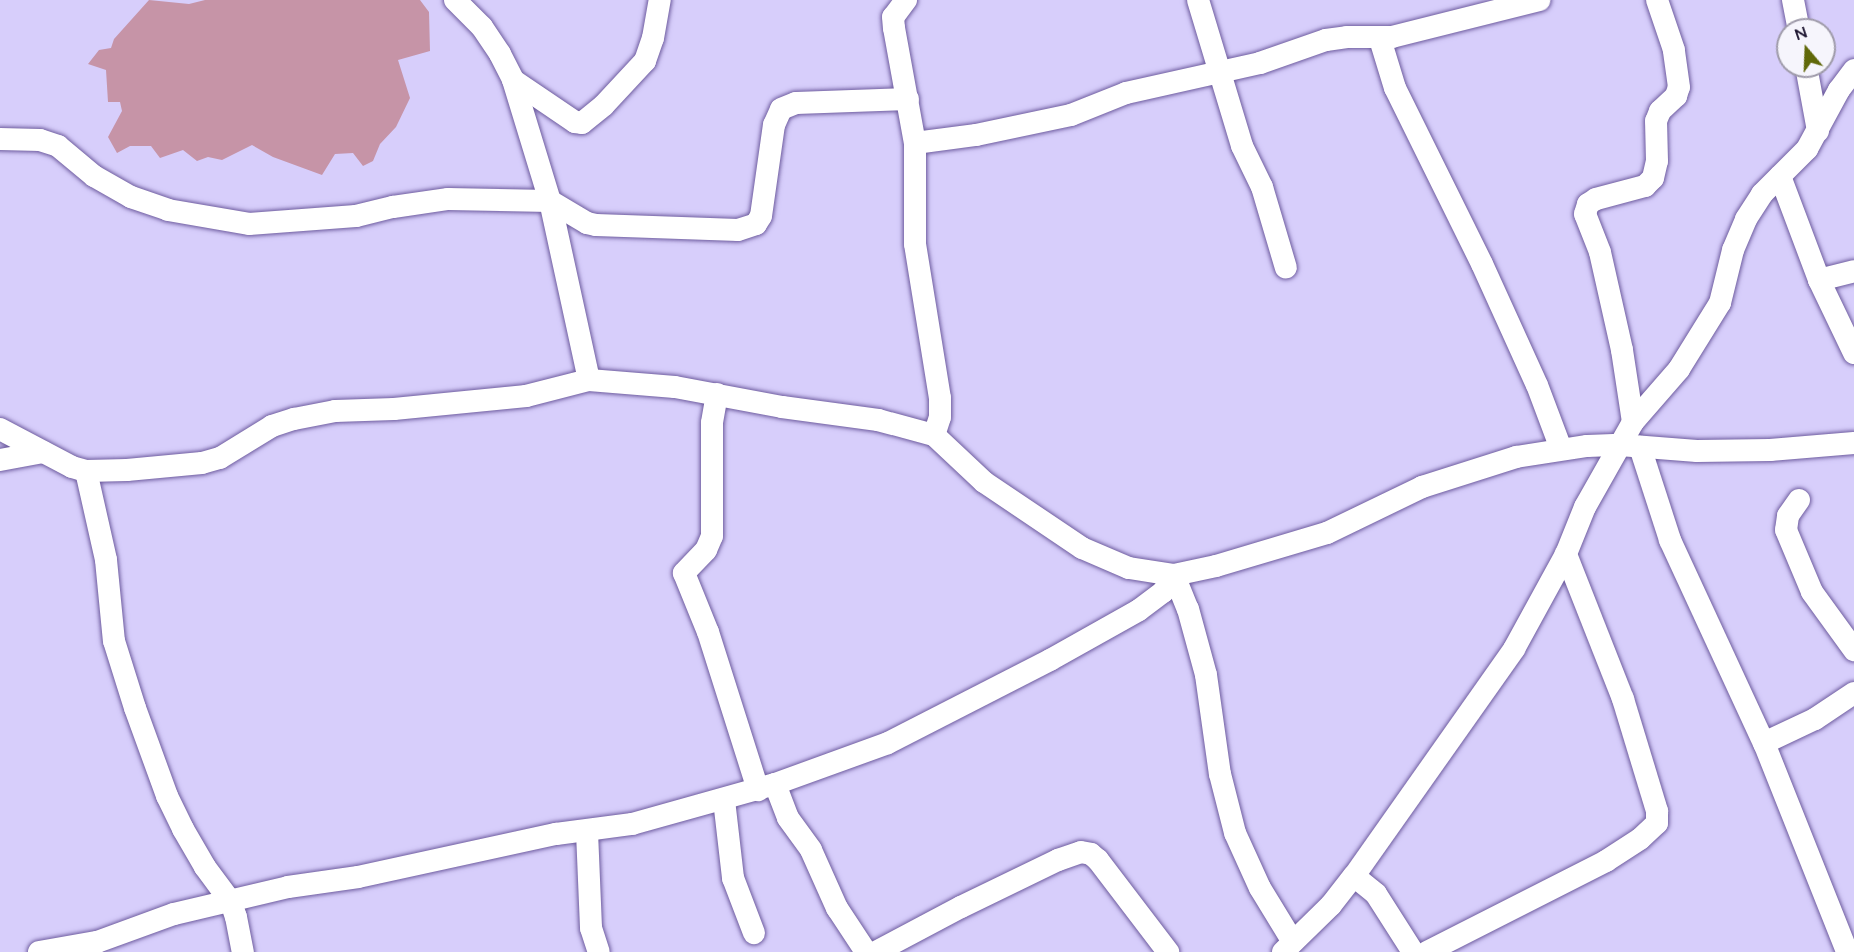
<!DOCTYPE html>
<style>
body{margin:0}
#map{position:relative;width:1854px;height:952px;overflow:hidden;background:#d7cefb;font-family:Lato,sans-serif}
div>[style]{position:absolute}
.green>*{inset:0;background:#c694a7}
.roads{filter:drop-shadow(0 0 2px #6e5c9f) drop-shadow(0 0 2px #6e5c9f)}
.minor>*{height:22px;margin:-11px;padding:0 11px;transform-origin:11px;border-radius:11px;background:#fff}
span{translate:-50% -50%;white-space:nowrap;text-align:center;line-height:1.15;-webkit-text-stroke:6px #f6f5fc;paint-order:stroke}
.north{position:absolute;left:1776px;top:18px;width:60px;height:60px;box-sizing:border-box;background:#f6f5fc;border:2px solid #9f9baa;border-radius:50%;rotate:341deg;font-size:16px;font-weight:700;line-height:24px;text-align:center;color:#1c142f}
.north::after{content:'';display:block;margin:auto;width:21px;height:27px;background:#606809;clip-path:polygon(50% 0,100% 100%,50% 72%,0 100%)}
</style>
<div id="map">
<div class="green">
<div style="clip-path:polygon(149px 0,189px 4px,205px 0,420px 0,429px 12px,430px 51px,398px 60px,410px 98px,396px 127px,380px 144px,373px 161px,363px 166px,353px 153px,335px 154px,322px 175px,273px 157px,252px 145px,222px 160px,208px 157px,197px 161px,183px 150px,160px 158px,151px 146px,130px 146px,117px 153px,108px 137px,122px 111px,120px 102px,108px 102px,106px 70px,88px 64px,99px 50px,111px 48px,114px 39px)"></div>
</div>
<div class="roads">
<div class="minor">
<div style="left:455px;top:0;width:38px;rotate:45deg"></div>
<div style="left:482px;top:27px;width:32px;rotate:56deg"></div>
<div style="left:500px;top:54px;width:29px;rotate:63deg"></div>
<div style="left:513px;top:80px;width:127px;rotate:73deg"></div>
<div style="left:550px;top:201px;width:183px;rotate:77.7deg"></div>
<div style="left:906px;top:0;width:21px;rotate:127deg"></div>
<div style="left:893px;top:17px;width:11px;rotate:85deg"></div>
<div style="left:894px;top:28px;width:117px;rotate:79.7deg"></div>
<div style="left:915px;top:143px;width:101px;rotate:90deg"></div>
<div style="left:915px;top:244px;width:156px;rotate:80.8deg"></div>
<div style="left:940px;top:398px;width:19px;rotate:90deg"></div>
<div style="left:940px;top:417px;width:19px;rotate:108deg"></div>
<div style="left:1198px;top:0;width:152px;rotate:73.2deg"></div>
<div style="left:1242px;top:146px;width:46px;rotate:64deg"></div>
<div style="left:1262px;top:187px;width:84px;rotate:73.5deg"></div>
<div style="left:1793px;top:0;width:31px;rotate:79deg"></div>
<div style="left:1380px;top:39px;width:51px;rotate:73deg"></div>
<div style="left:1395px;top:88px;width:196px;rotate:63.7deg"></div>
<div style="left:1482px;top:264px;width:133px;rotate:65.6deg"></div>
<div style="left:1537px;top:385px;width:68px;rotate:69.4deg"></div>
<div style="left:1806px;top:66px;width:66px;rotate:79.5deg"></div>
<div style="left:513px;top:80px;width:75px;rotate:34.1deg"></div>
<div style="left:575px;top:122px;width:7px;rotate:8deg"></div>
<div style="left:582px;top:123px;width:28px;rotate:-39deg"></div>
<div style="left:604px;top:105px;width:60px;rotate:-47deg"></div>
<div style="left:645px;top:61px;width:24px;rotate:-71deg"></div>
<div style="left:653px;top:38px;width:39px;rotate:-80deg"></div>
<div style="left:0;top:139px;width:40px;rotate:1.4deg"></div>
<div style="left:40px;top:140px;width:19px;rotate:18deg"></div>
<div style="left:58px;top:146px;width:47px;rotate:39.8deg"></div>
<div style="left:94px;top:176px;width:43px;rotate:29.6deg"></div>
<div style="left:131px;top:197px;width:39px;rotate:19deg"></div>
<div style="left:168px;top:210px;width:82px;rotate:9.8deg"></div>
<div style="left:249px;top:224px;width:107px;rotate:-4.3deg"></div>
<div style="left:356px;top:216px;width:38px;rotate:-14deg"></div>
<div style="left:393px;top:207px;width:56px;rotate:-8.3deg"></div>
<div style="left:448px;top:199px;width:102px;rotate:1.1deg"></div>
<div style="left:550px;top:201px;width:43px;rotate:30.7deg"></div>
<div style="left:587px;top:223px;width:9px;rotate:13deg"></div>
<div style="left:596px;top:225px;width:142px;rotate:2deg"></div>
<div style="left:738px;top:230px;width:19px;rotate:-18deg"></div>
<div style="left:756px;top:224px;width:9px;rotate:-58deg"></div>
<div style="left:761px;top:216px;width:92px;rotate:-81.9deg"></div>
<div style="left:774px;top:125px;width:17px;rotate:-66deg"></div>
<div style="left:781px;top:109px;width:16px;rotate:-22deg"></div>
<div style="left:796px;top:103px;width:112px;rotate:-2deg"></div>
<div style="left:915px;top:143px;width:62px;rotate:-7.5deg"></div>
<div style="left:976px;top:135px;width:97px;rotate:-11.9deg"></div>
<div style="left:1071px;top:115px;width:59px;rotate:-21.8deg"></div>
<div style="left:1126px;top:93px;width:137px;rotate:-12.6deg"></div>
<div style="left:1260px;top:63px;width:70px;rotate:-19.2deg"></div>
<div style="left:1326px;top:40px;width:21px;rotate:-8deg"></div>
<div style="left:1347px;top:37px;width:45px"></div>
<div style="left:1392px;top:37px;width:152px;rotate:-14.1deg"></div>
<div style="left:1780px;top:176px;width:111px;rotate:69.4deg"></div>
<div style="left:1819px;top:280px;width:81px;rotate:64.4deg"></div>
<div style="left:1819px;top:280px;width:36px;rotate:-14deg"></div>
<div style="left:717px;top:394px;width:29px;rotate:100deg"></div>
<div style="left:712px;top:423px;width:113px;rotate:90deg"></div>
<div style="left:712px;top:536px;width:15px;rotate:113deg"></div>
<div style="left:706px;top:550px;width:32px;rotate:134deg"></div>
<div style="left:684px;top:573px;width:64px;rotate:67.9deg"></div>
<div style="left:708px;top:632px;width:166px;rotate:72.4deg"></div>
<div style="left:1633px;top:422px;width:73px;rotate:-98.7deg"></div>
<div style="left:1622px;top:350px;width:100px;rotate:-102.7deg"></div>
<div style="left:1600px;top:252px;width:41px;rotate:-111.5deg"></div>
<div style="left:1585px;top:214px;width:10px;rotate:-73deg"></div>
<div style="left:1588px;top:204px;width:9px;rotate:-32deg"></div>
<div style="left:1596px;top:199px;width:51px;rotate:-14.9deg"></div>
<div style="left:1645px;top:186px;width:11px;rotate:-45deg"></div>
<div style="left:1653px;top:178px;width:17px;rotate:-77deg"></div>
<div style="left:1657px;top:161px;width:40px;rotate:-91.4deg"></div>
<div style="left:1656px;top:121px;width:11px;rotate:-68deg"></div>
<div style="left:1660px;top:111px;width:22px;rotate:-43deg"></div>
<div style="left:1676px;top:96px;width:9px;rotate:-72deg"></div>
<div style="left:1679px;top:87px;width:37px;rotate:-98deg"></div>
<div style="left:1674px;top:50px;width:53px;rotate:-108.8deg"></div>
<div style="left:0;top:429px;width:81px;rotate:27.8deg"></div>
<div style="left:72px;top:467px;width:15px;rotate:16deg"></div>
<div style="left:86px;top:471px;width:41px;rotate:-1.4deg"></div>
<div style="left:127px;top:470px;width:75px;rotate:-5.3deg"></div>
<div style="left:202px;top:463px;width:19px;rotate:-16deg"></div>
<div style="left:220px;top:458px;width:61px;rotate:-31.6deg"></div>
<div style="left:272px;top:426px;width:23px;rotate:-18deg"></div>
<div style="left:294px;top:419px;width:42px;rotate:-11deg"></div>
<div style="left:335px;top:411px;width:59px;rotate:-1.9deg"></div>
<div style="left:394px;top:409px;width:133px;rotate:-5.6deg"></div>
<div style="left:526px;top:396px;width:65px;rotate:-14.3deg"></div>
<div style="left:589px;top:380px;width:86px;rotate:4.7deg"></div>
<div style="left:675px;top:387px;width:109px;rotate:10.6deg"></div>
<div style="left:782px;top:407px;width:97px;rotate:7.7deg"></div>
<div style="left:878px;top:420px;width:58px;rotate:15deg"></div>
<div style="left:934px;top:435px;width:69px;rotate:43.2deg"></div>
<div style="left:984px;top:482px;width:118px;rotate:34deg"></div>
<div style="left:1082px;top:548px;width:51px;rotate:23.1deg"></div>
<div style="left:1129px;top:568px;width:46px;rotate:8.8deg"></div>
<div style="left:1174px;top:575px;width:43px;rotate:-12.1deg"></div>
<div style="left:1216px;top:566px;width:116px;rotate:-16.6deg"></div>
<div style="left:1327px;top:533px;width:106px;rotate:-25.8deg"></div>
<div style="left:1422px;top:487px;width:99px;rotate:-17.7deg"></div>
<div style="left:1516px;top:457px;width:72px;rotate:-8.8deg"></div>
<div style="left:1587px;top:446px;width:33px;rotate:-2deg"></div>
<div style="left:1620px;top:445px;width:77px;rotate:4.5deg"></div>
<div style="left:1697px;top:451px;width:73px;rotate:-0.8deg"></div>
<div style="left:1770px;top:450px;width:84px;rotate:-4.8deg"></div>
<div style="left:1640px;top:447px;width:98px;rotate:72.1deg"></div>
<div style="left:1670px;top:540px;width:224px;rotate:65.2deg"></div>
<div style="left:1764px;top:743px;width:225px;rotate:68.3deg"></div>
<div style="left:0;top:460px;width:44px;rotate:-10.5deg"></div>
<div style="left:86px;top:471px;width:91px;rotate:77.3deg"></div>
<div style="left:106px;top:560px;width:81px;rotate:84.4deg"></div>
<div style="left:114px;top:641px;width:70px;rotate:72.6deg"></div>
<div style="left:135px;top:708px;width:94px;rotate:70deg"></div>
<div style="left:167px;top:796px;width:37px;rotate:64deg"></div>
<div style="left:183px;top:829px;width:44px;rotate:59.9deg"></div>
<div style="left:205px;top:867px;width:44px;rotate:53.4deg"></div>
<div style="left:231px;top:902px;width:16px;rotate:72deg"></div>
<div style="left:236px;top:917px;width:36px;rotate:79deg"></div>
<div style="left:1799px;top:500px;width:19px;rotate:125deg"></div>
<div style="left:1788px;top:516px;width:14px;rotate:98deg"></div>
<div style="left:1786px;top:530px;width:67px;rotate:67.2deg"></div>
<div style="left:1812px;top:592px;width:72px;rotate:54.1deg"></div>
<div style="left:1174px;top:575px;width:37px;rotate:68deg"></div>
<div style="left:1188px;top:609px;width:68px;rotate:74.7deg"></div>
<div style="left:1206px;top:675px;width:100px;rotate:82deg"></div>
<div style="left:1220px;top:774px;width:61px;rotate:75.7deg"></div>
<div style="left:1235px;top:833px;width:60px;rotate:65.6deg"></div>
<div style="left:1260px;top:888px;width:63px;rotate:58.6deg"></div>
<div style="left:1764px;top:743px;width:56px;rotate:-25.2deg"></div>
<div style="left:1815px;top:719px;width:47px;rotate:-33.7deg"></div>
<div style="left:775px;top:784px;width:36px;rotate:69deg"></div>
<div style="left:788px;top:818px;width:39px;rotate:54deg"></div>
<div style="left:811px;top:850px;width:64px;rotate:65.9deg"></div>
<div style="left:837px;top:908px;width:53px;rotate:56.6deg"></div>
<div style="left:724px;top:800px;width:79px;rotate:83.4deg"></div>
<div style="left:733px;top:878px;width:59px;rotate:69.1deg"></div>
<div style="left:587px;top:832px;width:96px;rotate:87.6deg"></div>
<div style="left:591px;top:928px;width:25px;rotate:72deg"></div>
<div style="left:1354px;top:876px;width:28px;rotate:39deg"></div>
<div style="left:1376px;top:894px;width:69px;rotate:57.5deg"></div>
<div style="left:39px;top:952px;width:59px;rotate:-9.8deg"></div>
<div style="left:97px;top:942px;width:82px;rotate:-20deg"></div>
<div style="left:174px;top:914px;width:117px;rotate:-13.3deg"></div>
<div style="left:288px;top:887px;width:71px;rotate:-8.1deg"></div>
<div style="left:358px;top:877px;width:203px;rotate:-12.3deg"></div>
<div style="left:556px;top:834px;width:77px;rotate:-7.5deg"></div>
<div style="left:632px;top:824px;width:148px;rotate:-15.6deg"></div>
<div style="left:775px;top:784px;width:120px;rotate:-19.9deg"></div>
<div style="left:888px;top:743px;width:182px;rotate:-27.1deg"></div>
<div style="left:1050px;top:660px;width:102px;rotate:-29.3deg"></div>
<div style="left:1139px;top:610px;width:30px;rotate:-37deg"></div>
<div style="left:1163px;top:592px;width:20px;rotate:-57deg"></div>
<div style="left:876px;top:952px;width:96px;rotate:-27.9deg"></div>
<div style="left:961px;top:907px;width:108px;rotate:-25.9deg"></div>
<div style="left:1058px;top:860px;width:24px;rotate:-19deg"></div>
<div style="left:1081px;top:852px;width:10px;rotate:11deg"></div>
<div style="left:1091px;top:854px;width:9px;rotate:41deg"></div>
<div style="left:1098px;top:860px;width:116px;rotate:52.7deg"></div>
<div style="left:1283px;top:952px;width:67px;rotate:-44.4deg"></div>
<div style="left:1331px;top:905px;width:37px;rotate:-52deg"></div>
<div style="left:1354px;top:876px;width:278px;rotate:-54.8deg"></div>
<div style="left:1514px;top:649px;width:108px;rotate:-61.3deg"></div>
<div style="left:1566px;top:554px;width:51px;rotate:-68deg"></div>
<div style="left:1585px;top:507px;width:98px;rotate:-60.5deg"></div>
<div style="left:1633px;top:422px;width:70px;rotate:-49deg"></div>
<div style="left:1679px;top:369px;width:78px;rotate:-58.2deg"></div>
<div style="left:1720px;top:303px;width:55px;rotate:-76.2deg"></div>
<div style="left:1733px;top:250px;width:34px;rotate:-67deg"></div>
<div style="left:1746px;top:219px;width:30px;rotate:-57deg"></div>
<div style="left:1762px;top:194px;width:64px;rotate:-45deg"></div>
<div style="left:1807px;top:149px;width:67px;rotate:-61.5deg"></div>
<div style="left:1839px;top:90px;width:25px;rotate:-53deg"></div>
<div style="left:1427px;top:952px;width:201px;rotate:-26.9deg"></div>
<div style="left:1606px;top:861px;width:40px;rotate:-32.9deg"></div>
<div style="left:1640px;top:839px;width:23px;rotate:-43deg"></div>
<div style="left:1657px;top:823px;width:12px;rotate:-90deg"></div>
<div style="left:1657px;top:811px;width:117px;rotate:-106.9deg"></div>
<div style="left:1623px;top:699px;width:156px;rotate:-111.5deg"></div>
</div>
</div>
<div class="north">N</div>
</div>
